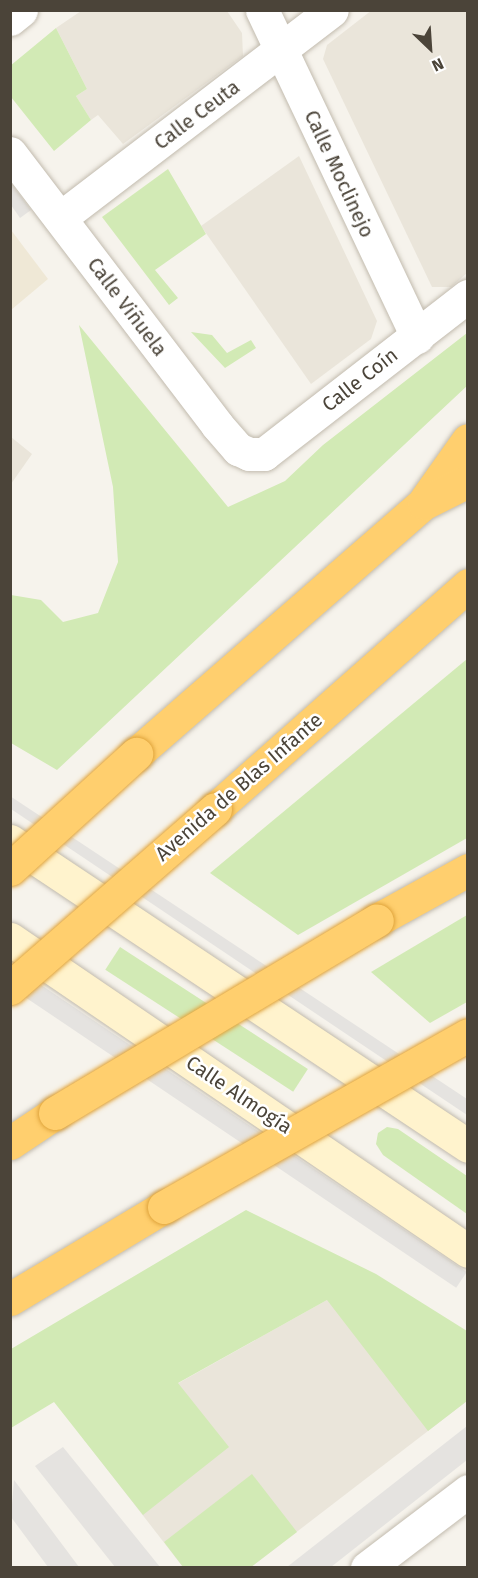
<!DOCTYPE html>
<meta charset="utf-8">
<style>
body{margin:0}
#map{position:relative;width:478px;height:1578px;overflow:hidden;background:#f6f3ec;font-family:"Fira Sans",sans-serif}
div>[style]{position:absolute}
.residential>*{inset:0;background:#eae5da}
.education>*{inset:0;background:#efe8d6}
.green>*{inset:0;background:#d2eab5;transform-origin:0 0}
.parking>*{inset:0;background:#e5e3e0;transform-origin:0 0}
.roads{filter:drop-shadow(0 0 2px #c2bbae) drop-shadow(0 0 2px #c2bbae)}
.street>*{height:33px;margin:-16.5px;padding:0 16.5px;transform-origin:16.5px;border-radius:16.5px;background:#fff}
.secondary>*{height:33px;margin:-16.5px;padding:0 16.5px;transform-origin:16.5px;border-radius:16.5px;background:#fff3cd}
.highway>*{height:33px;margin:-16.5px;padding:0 16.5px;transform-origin:16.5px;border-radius:16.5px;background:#ffcf6e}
.bridges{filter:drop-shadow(0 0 2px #e0a43c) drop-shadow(0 0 2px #e0a43c)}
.highway-bridge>*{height:33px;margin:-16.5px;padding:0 16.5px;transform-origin:16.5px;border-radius:16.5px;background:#ffcf6e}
span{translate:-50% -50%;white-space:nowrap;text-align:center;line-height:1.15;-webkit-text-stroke:5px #fff;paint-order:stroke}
.street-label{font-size:20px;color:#4b4439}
.frame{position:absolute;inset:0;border:12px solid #4b4439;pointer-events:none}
.north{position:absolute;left:400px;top:18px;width:60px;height:60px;-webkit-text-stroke:4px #fff;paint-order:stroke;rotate:155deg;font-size:16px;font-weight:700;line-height:24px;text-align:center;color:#4b4439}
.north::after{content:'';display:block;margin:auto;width:21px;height:27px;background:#4b4439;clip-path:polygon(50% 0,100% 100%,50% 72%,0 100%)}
</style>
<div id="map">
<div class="residential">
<div style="clip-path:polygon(372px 10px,467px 11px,467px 273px,451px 287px,432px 287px,323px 59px,327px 45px)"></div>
<div style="clip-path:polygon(81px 11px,227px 11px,242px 33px,243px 56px,123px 144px,98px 115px,91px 120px,76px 96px,87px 89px,56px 28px)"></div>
<div style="clip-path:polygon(299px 156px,377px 321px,371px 339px,311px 384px,201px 226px)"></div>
<div style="clip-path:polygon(11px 437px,32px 454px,11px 484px)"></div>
<div style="clip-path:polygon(327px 1300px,467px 1331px,467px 1401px,251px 1567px,183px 1567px,82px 1437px)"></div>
</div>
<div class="education">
<div style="clip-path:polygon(11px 230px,48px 279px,11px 310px,10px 310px)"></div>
</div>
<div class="green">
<div style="clip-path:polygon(56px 28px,87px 89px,76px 96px,91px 120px,54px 151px,11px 97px,10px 66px)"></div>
<div style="clip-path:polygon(168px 169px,206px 234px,155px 270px,178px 298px,169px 305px,102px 217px)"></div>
<div style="clip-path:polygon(79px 325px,228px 507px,285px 481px,323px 445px,467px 333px,468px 385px,57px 770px,11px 743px,11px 595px,41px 600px,63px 622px,98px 613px,118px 562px,113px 487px)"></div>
<div style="clip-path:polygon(191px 332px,212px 335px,227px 353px,251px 340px,256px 348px,225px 368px)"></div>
<div style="clip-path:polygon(467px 659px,467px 838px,298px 935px,210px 873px)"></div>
<div style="clip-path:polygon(467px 915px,467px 1002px,430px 1023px,371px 972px)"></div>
<div style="left:120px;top:947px;width:224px;height:27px;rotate:33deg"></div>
<div style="clip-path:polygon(387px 1127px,398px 1129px,467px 1176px,467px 1214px,383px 1155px,376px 1144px,378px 1133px)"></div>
<div style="clip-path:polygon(246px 1210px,376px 1274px,467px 1331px,467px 1401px,428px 1431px,327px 1300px,178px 1383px,229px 1447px,143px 1515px,54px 1402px,11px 1428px,11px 1349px)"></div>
<div style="clip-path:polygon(252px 1474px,297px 1532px,251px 1567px,183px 1567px,164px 1542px)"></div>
</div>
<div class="parking">
<div style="clip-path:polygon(11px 183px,31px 210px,20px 218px,11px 205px)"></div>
<div style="clip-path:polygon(10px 796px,467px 1099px,467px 1115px,11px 809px)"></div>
<div style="left:10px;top:964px;width:551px;height:19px;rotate:34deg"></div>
<div style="clip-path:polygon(467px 1426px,467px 1460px,331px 1567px,287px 1567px)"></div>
<div style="clip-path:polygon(63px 1447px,160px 1567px,115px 1567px,35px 1466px)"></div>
<div style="clip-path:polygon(14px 1480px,79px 1567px,48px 1567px,11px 1517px)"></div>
</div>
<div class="roads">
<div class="street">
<div style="left:262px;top:10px;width:362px;rotate:64.6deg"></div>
<div style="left:10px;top:19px;width:14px;rotate:-39deg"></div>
<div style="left:10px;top:153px;width:342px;rotate:52.7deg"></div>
<div style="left:217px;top:425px;width:32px;rotate:49deg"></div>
<div style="left:238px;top:449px;width:12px;rotate:24deg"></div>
<div style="left:249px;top:454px;width:15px"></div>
<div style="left:264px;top:454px;width:258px;rotate:-37.8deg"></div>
<div style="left:60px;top:218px;width:342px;rotate:-37.4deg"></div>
<div style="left:367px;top:1568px;width:127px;rotate:-37.3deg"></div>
</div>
<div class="secondary">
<div style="left:10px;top:841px;width:550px;rotate:33.66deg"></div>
<div style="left:10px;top:939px;width:554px;rotate:34.26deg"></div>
</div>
<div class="highway">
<div style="left:426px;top:499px;width:72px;rotate:-54.6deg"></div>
<div style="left:136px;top:754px;width:382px;rotate:-41.1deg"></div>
<div style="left:424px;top:503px;width:49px;rotate:-26.6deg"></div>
<div style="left:215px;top:809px;width:338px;rotate:-41.5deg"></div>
<div style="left:377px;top:920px;width:104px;rotate:-28.8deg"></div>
<div style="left:10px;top:1143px;width:54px;rotate:-33.7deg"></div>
<div style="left:10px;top:1299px;width:179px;rotate:-30.9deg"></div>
</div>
</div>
<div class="bridges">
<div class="highway-bridge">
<div style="left:10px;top:869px;width:171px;rotate:-42.4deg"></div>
<div style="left:10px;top:988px;width:272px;rotate:-41.1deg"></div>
<div style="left:55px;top:1113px;width:375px;rotate:-30.9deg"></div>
<div style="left:164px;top:1207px;width:349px;rotate:-29.5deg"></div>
</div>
</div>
<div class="street-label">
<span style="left:197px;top:115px;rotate:-37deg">Calle Ceuta</span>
<span style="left:339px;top:174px;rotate:65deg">Calle Moclinejo</span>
<span style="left:127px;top:307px;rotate:53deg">Calle Viñuela</span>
<span style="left:360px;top:380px;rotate:-38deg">Calle Coín</span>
<span style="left:239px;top:787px;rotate:-41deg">Avenida de Blas Infante</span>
<span style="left:239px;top:1095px;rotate:34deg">Calle Almogía</span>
</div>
<div class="frame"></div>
<div class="north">N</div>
</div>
